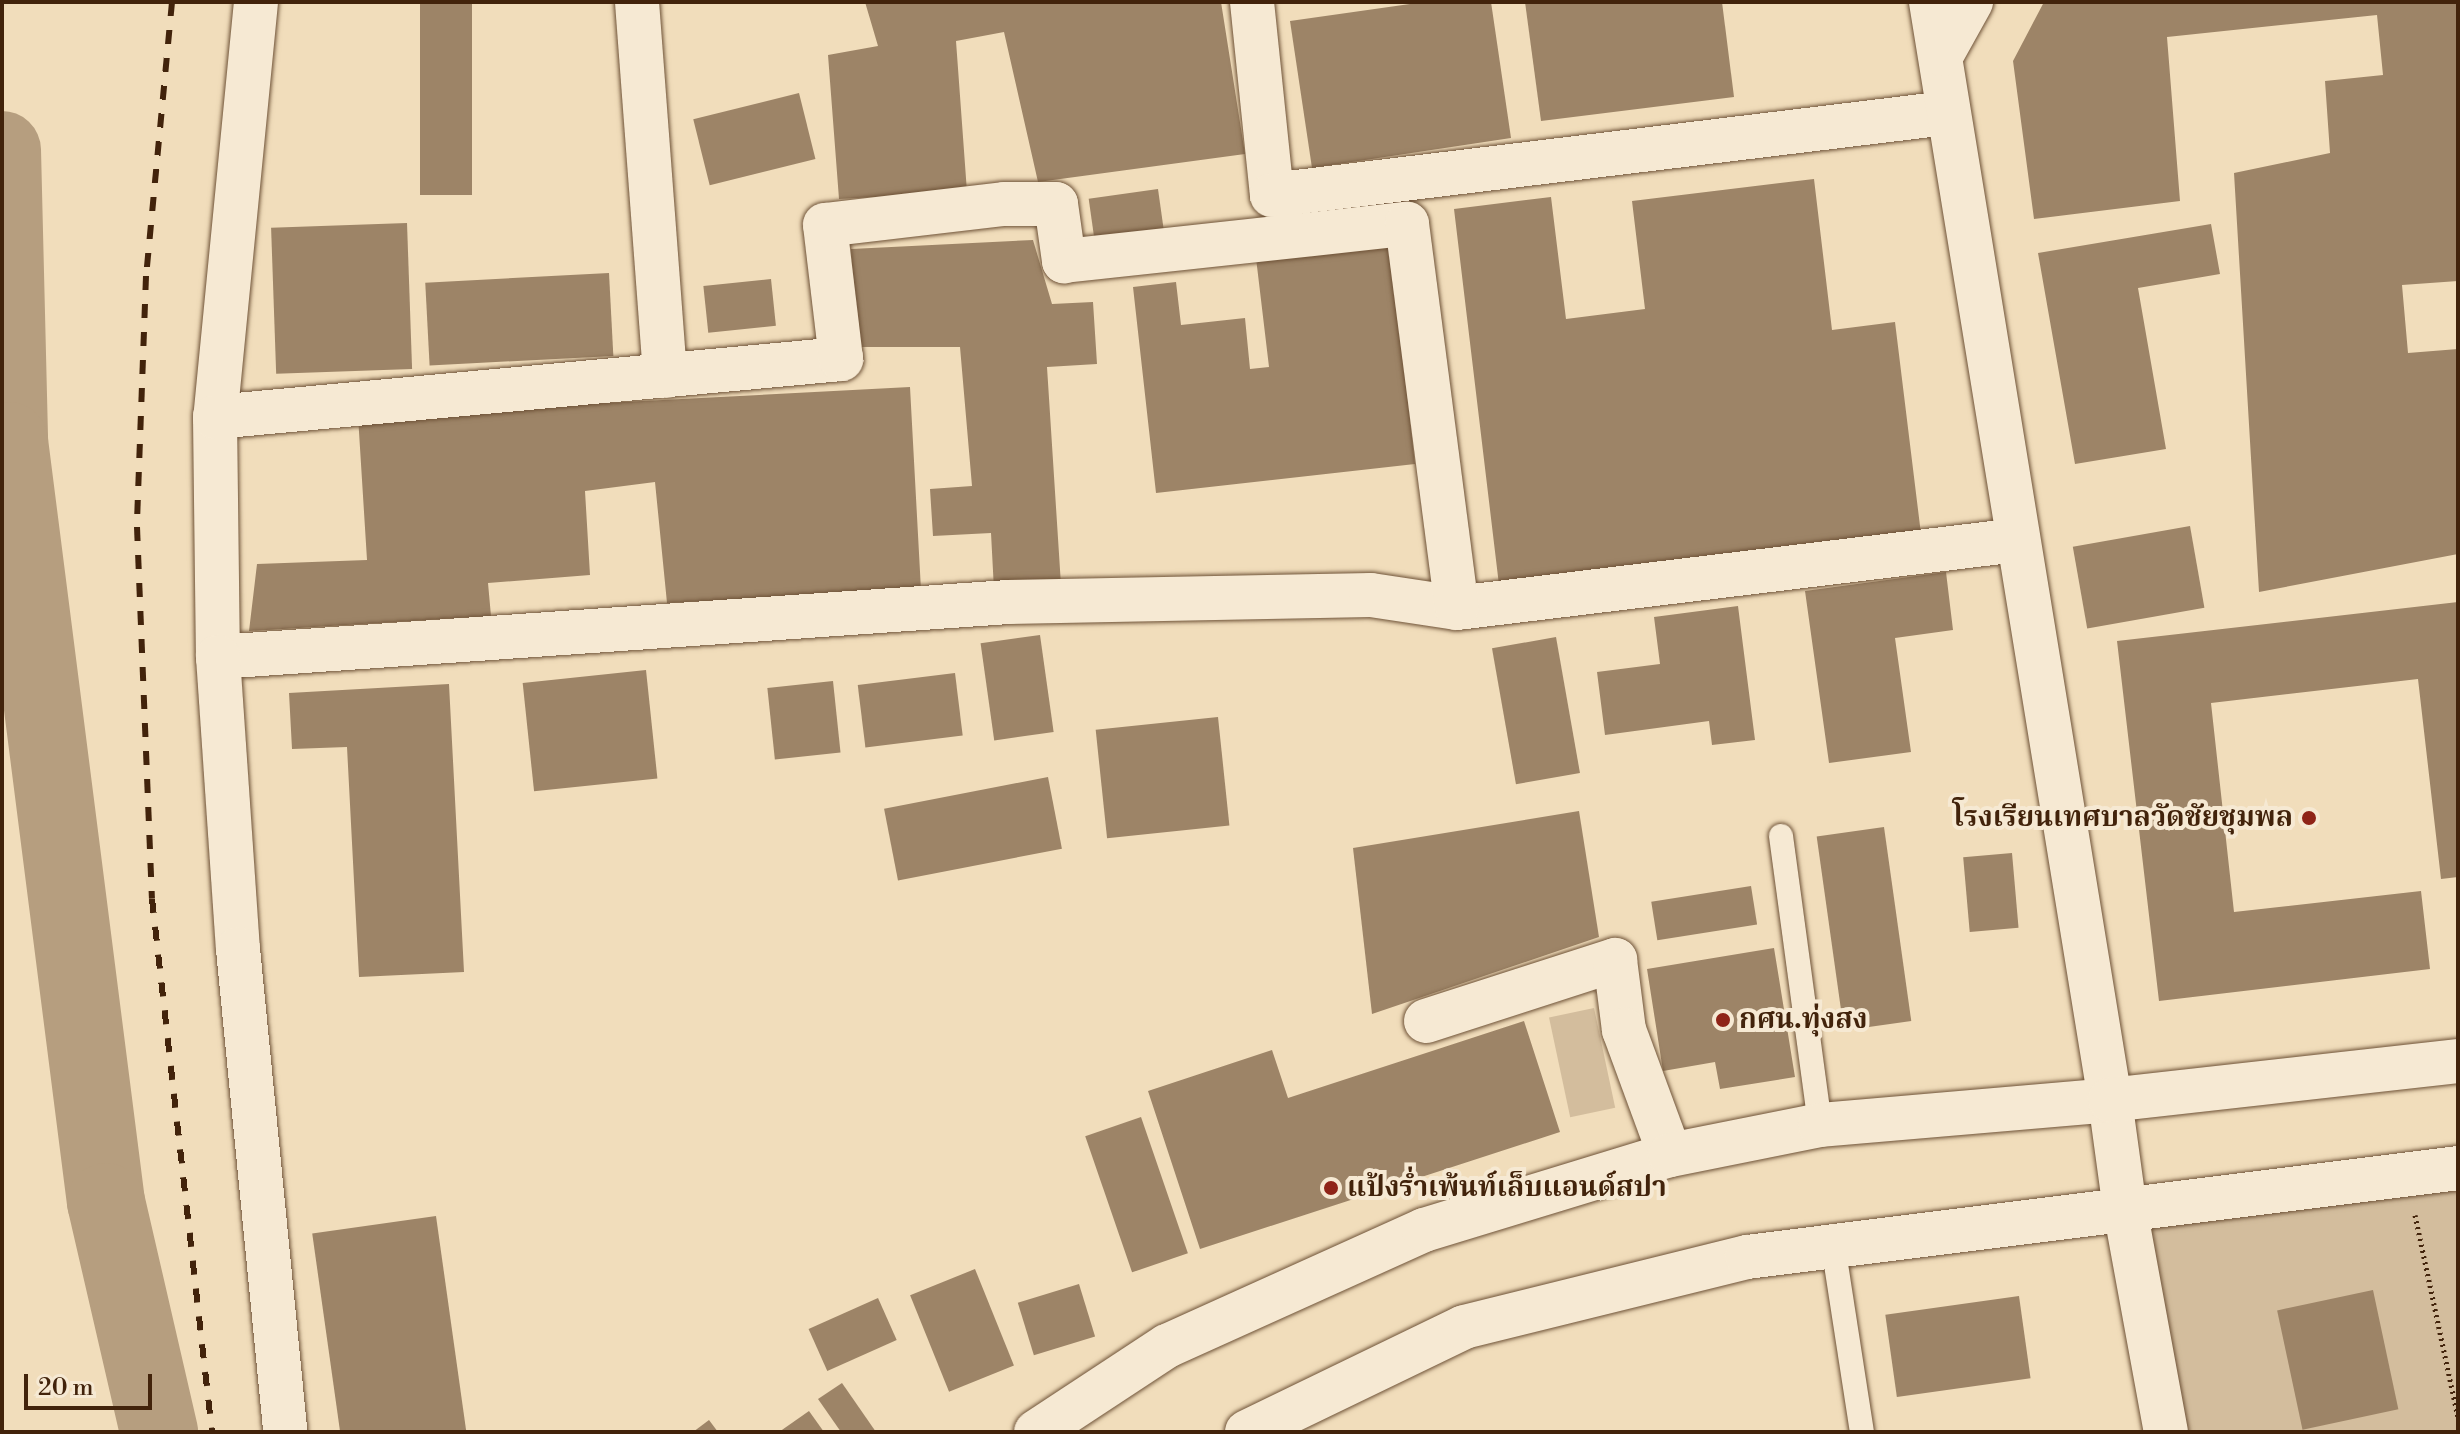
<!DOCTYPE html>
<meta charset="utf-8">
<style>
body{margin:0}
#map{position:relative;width:2460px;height:1434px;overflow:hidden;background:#f1ddbb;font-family:"Libre Bodoni","Noto Serif Thai",serif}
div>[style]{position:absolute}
.green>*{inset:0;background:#d3bd9d;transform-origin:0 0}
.river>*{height:78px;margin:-39px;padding:0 39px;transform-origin:39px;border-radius:39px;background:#b69e7f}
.building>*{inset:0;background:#9d8467;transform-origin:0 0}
.path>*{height:5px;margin-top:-2.5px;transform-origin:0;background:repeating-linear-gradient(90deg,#42230b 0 2px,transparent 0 6px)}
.roads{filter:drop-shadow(0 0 2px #6e5237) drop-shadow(0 0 2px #6e5237)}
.service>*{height:24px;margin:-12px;padding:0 12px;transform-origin:12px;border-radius:12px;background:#f6e9d3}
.minor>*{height:44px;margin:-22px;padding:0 22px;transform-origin:22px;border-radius:22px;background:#f6e9d3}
.tertiary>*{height:44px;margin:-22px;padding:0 22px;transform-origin:22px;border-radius:22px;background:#f6e9d3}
.secondary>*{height:44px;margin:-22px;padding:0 22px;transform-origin:22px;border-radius:22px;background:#f6e9d3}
.rail>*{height:6px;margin-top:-3px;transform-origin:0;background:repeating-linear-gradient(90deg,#42230b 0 14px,transparent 0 28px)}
.dots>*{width:22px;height:22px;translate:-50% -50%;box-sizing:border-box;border:4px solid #f6e9d3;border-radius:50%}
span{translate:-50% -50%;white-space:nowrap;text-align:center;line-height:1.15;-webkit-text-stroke:8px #f6e9d3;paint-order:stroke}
.poi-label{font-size:28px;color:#42230b;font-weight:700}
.right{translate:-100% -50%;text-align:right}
.left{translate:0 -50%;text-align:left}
.frame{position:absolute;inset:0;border:4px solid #42230b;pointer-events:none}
.scale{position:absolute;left:24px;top:1374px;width:128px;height:36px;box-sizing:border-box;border:4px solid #42230b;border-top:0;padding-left:10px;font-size:24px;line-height:28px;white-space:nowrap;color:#42230b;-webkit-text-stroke:6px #f6e9d3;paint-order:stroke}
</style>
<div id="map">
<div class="green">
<div style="left:1594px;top:1008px;width:102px;height:46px;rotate:78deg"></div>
<div style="clip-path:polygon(2458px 1168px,2458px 1432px,2166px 1432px,2125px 1209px)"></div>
</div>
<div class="river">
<div style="left:2px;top:150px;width:291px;rotate:88.6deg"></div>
<div style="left:9px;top:441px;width:767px;rotate:82.74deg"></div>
<div style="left:106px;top:1202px;width:236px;rotate:77deg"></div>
</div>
<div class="building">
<div style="left:420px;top:2px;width:52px;height:193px"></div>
<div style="clip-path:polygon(865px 2px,1221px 2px,1245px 154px,1038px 182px,1004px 32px,956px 41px,967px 192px,839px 199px,828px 55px,878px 46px)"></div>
<div style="clip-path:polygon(1424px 2px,1491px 2px,1511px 138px,1312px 168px,1290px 21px)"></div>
<div style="clip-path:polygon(1525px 2px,1722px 2px,1734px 97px,1541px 121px)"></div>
<div style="clip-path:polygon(2044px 2px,2458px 2px,2458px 281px,2402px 285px,2408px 353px,2458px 349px,2458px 554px,2259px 592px,2234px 173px,2330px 153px,2325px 81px,2383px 75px,2377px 15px,2167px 37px,2180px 201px,2034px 219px,2013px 61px)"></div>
<div style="left:799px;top:93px;width:68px;height:109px;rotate:76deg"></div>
<div style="clip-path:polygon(1814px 179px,1832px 330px,1895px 322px,1921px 534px,1499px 585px,1454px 209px,1551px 197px,1566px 319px,1645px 309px,1632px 201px)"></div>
<div style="left:1158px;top:189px;width:44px;height:70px;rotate:82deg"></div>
<div style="left:407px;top:223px;width:146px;height:136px;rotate:88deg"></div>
<div style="clip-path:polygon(2211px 224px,2220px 274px,2138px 288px,2166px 449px,2075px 464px,2038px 253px)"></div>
<div style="clip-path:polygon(1033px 240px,1052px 304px,1093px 302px,1097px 364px,1047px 367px,1061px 585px,994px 590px,991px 533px,933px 536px,930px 489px,972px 486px,960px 347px,855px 347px,851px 249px)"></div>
<div style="clip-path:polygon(1390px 243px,1415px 464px,1156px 493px,1133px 287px,1176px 282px,1181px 325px,1245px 318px,1250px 369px,1269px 367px,1256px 258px)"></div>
<div style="left:609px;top:273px;width:83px;height:184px;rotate:87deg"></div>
<div style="left:771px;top:279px;width:47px;height:68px;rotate:84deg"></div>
<div style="clip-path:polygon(910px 387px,921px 590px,667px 603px,655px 482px,585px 491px,590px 575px,488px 583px,491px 616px,249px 631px,257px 564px,367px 560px,358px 416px)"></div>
<div style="left:2190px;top:526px;width:83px;height:119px;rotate:80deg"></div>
<div style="clip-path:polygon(1946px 572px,1953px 630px,1895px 638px,1911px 752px,1829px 763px,1805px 591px)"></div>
<div style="clip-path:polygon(2458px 602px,2458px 877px,2441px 879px,2418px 679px,2211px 703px,2234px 912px,2421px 891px,2430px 969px,2159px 1001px,2117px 641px)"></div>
<div style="clip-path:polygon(1738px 606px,1755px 740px,1712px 745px,1709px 721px,1605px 735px,1597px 672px,1660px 664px,1654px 617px)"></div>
<div style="left:1040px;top:635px;width:98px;height:60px;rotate:82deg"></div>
<div style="left:1556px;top:637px;width:138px;height:65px;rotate:80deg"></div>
<div style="left:646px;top:670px;width:109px;height:124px;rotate:84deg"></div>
<div style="left:955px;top:673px;width:63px;height:98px;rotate:83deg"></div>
<div style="left:833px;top:681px;width:72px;height:66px;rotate:84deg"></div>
<div style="clip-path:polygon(449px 684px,464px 972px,359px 977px,347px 747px,292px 749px,289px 693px)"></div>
<div style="left:1218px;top:717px;width:109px;height:123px;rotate:84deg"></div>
<div style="left:1048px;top:777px;width:73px;height:167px;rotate:79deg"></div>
<div style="clip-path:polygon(1579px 811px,1599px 937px,1372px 1014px,1353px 848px)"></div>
<div style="left:1884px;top:827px;width:196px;height:68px;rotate:82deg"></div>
<div style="left:2012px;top:853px;width:75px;height:49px;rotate:85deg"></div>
<div style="left:1751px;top:886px;width:39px;height:101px;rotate:81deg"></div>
<div style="clip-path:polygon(1774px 948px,1795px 1077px,1720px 1089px,1715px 1062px,1663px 1071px,1647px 969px)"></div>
<div style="clip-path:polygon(1524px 1021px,1560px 1132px,1200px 1249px,1148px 1091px,1272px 1050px,1288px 1098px)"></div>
<div style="left:1141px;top:1117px;width:144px;height:59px;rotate:71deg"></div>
<div style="left:436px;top:1216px;width:218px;height:125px;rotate:82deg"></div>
<div style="left:975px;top:1269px;width:104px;height:70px;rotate:68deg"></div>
<div style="left:1079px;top:1284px;width:55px;height:64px;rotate:73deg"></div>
<div style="left:2373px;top:1290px;width:122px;height:98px;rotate:78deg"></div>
<div style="left:2019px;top:1296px;width:83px;height:135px;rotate:82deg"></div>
<div style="left:878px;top:1298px;width:46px;height:76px;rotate:66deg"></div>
<div style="clip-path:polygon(842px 1383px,876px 1432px,841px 1432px,818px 1399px)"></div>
<div style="clip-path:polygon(809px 1411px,824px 1432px,779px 1432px)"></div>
<div style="clip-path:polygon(709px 1420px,718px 1432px,693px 1432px)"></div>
</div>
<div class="path">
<div style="left:2415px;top:1215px;width:207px;rotate:78deg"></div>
</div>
<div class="roads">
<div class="service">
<div style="left:1781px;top:836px;width:292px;rotate:82.3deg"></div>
<div style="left:1833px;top:1245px;width:189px;rotate:81.2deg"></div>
</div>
<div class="minor">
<div style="left:256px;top:2px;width:417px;rotate:95.6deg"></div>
<div style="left:215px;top:417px;width:240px;rotate:89.3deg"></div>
<div style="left:218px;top:657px;width:792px;rotate:-3.98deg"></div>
<div style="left:1008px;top:602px;width:363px;rotate:-1.1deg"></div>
<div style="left:1371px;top:595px;width:87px;rotate:8.6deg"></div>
<div style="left:1457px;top:608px;width:564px;rotate:-6.92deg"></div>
<div style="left:637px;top:2px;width:375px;rotate:85.7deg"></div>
<div style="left:1252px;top:2px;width:194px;rotate:84.1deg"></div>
<div style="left:1272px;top:195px;width:680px;rotate:-6.93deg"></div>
<div style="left:1931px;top:2px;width:1112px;rotate:80.74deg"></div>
<div style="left:1942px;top:54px;width:60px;rotate:-60.9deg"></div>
<div style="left:215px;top:417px;width:629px;rotate:-5.29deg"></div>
<div style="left:841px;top:359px;width:135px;rotate:-96.8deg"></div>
<div style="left:825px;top:225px;width:180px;rotate:-6.7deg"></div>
<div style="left:1004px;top:204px;width:52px"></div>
<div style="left:1056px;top:204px;width:58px;rotate:82deg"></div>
<div style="left:1064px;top:261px;width:345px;rotate:-6.2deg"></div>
<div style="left:1407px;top:224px;width:387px;rotate:82.6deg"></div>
<div style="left:218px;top:657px;width:293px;rotate:86.1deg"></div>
<div style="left:238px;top:949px;width:485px;rotate:84.4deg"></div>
<div style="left:1426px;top:1021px;width:199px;rotate:-17.9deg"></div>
<div style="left:1615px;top:960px;width:71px;rotate:82.7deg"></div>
<div style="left:1624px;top:1030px;width:133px;rotate:69.8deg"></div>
</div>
<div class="tertiary">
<div style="left:2125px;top:1209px;width:227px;rotate:79.6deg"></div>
</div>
<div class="secondary">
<div style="left:2110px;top:1100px;width:110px;rotate:82.2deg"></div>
<div style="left:1036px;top:1432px;width:157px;rotate:-33.3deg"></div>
<div style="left:1167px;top:1346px;width:282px;rotate:-24.3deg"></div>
<div style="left:1424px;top:1230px;width:257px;rotate:-17deg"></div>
<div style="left:1670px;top:1155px;width:153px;rotate:-11.3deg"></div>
<div style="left:1820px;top:1125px;width:291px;rotate:-4.9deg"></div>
<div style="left:2110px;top:1100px;width:350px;rotate:-6.4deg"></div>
<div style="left:1247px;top:1432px;width:241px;rotate:-25.8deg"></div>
<div style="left:1464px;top:1327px;width:292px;rotate:-13.9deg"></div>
<div style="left:1747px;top:1257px;width:717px;rotate:-7.13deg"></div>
</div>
</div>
<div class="rail">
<div style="left:172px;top:2px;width:275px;rotate:95.4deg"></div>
<div style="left:146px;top:276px;width:251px;rotate:92.1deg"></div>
<div style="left:137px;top:527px;width:372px;rotate:87.7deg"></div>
<div style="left:152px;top:899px;width:536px;rotate:83.58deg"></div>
</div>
<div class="dots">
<div style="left:2309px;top:818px;background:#8f2418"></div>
<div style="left:1723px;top:1020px;background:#8f2418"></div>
<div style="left:1331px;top:1188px;background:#8f2418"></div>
</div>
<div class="poi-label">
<span class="right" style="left:2293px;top:818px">โรงเรียนเทศบาลวัดชัยชุมพล</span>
<span class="left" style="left:1739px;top:1020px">กศน.ทุ่งสง</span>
<span class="left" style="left:1347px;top:1188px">แป้งร่ำเพ้นท์เล็บแอนด์สปา</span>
</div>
<div class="frame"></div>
<div class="scale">20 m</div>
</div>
